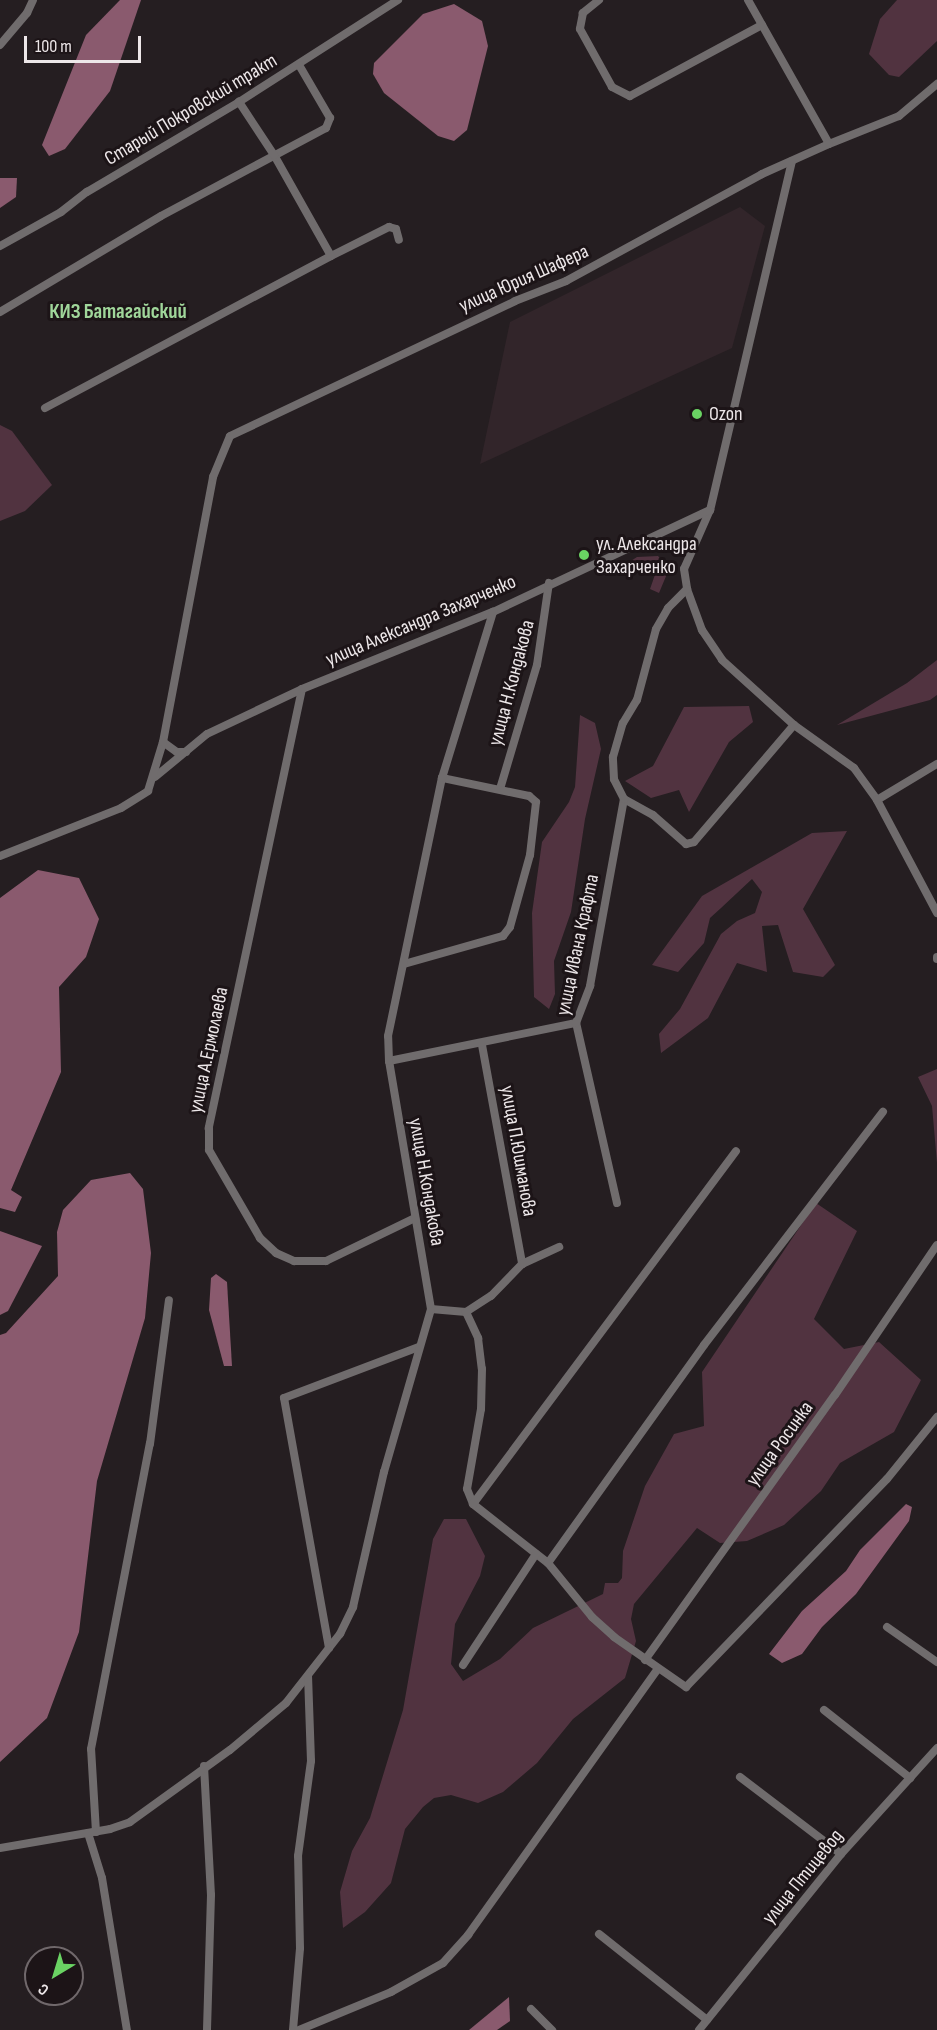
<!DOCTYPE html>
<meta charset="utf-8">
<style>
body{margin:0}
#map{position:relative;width:937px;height:2030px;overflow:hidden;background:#251e21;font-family:"Sofia Sans Condensed",sans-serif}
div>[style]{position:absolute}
.built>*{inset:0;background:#32252a}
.green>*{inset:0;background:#513340}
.water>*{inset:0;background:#8a5a6e}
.street>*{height:8px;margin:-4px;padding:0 4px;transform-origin:4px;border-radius:4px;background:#706c6d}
.dots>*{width:16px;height:16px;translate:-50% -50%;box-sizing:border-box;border:3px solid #1c1417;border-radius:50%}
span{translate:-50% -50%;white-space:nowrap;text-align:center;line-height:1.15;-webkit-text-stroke:6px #1c1417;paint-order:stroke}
.street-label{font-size:20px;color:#ede7e9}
.poi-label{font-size:20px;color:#ede7e9}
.left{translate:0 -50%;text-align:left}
.neighbourhood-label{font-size:21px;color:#a0d69a;font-weight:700}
.north{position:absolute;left:24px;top:1946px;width:60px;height:60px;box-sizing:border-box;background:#1c1417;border:2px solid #70686b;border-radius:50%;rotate:218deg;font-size:16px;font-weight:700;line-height:24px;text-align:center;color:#ede7e9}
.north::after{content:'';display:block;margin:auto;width:21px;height:27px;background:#6ad363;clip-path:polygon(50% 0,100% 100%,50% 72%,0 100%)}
.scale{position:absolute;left:24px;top:36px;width:117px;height:27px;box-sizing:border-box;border:3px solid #ede7e9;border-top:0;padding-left:8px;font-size:18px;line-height:21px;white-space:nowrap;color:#ede7e9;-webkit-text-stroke:4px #1c1417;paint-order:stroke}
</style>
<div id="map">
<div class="built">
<div style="clip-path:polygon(740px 207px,765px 226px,732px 348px,480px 464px,510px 322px)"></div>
</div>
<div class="green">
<div style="clip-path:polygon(897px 0,937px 0,937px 41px,899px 77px,889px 75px,869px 54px,880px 19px)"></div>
<div style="clip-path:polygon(0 425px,12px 431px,52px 485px,25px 511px,0 521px)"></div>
<div style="clip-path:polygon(658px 556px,669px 569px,659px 593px,650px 589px,657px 569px,646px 565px,629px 574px,623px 566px,637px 557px)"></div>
<div style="clip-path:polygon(937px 660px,937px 695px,930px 700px,837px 725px,907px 683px)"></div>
<div style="clip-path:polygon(749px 706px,753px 722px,729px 742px,689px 812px,679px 790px,651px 798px,625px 781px,653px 766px,684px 707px)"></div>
<div style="clip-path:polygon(580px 715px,595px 723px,601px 749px,585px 819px,571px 912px,554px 961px,555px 994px,549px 1009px,534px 997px,532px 913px,542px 842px,569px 802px,575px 787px)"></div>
<div style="clip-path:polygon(847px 831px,803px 909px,835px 965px,823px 977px,793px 972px,778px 925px,762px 926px,767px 972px,737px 963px,708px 1018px,661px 1053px,659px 1034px,680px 1009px,721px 934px,737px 921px,755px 913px,762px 892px,752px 879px,721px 908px,710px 918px,704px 943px,678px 972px,652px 965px,702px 896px,812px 833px)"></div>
<div style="clip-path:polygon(937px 1069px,937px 1163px,932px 1106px,918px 1077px)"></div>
<div style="clip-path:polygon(816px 1203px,857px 1231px,814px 1319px,844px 1349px,879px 1342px,921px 1380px,894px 1432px,840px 1463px,821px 1491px,784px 1525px,747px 1541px,720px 1543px,697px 1528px,634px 1604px,631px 1619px,636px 1641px,625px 1678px,573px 1719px,537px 1763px,503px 1792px,478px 1803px,451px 1795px,434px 1798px,423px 1807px,405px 1829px,391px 1883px,365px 1912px,343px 1928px,340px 1892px,352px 1851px,370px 1818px,403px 1710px,433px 1539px,444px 1519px,466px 1519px,485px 1556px,480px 1576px,455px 1624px,451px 1664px,463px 1681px,500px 1659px,533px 1628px,603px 1594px,605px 1583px,618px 1583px,622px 1578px,623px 1551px,645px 1486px,674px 1434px,704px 1426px,702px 1372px)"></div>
</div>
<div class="water">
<div style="clip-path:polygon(120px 0,141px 0,110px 91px,65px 149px,49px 156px,42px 145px,86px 35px)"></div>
<div style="clip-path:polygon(454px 4px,482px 21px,488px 46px,467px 130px,454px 141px,438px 136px,384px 93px,373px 74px,374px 63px,423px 14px)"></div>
<div style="clip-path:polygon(0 178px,17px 178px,16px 197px,0 208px)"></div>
<div style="clip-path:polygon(38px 870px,79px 878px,99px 919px,86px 957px,59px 987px,61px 1072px,11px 1190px,22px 1197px,15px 1212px,0 1208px,0 898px)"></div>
<div style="clip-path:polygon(130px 1173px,143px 1189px,151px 1253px,145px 1318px,97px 1481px,79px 1632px,47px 1718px,0 1762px,0 1335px,6px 1333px,58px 1276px,57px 1232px,63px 1210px,91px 1180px)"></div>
<div style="clip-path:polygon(0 1231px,42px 1246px,8px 1311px,0 1315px)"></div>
<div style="clip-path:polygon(216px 1274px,227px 1282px,232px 1366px,224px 1366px,209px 1310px,211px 1278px)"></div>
<div style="clip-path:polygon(906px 1504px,912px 1507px,909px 1521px,856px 1594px,822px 1627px,802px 1654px,782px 1663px,769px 1654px,802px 1611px,846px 1571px,860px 1550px)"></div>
<div style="clip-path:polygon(509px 1997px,510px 2021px,497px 2030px,469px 2030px)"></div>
</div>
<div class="street">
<div style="left:599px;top:0;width:21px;rotate:141deg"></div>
<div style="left:583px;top:13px;width:16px;rotate:101deg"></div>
<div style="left:580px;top:29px;width:66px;rotate:61.1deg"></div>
<div style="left:612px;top:87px;width:20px;rotate:27deg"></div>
<div style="left:630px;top:96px;width:150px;rotate:-28.3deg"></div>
<div style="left:748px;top:0;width:165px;rotate:60.6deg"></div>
<div style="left:829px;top:144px;width:75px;rotate:-21.8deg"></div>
<div style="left:899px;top:116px;width:50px;rotate:-40.1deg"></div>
<div style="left:0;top:45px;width:42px;rotate:-49.8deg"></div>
<div style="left:27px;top:13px;width:14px;rotate:-65deg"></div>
<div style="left:792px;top:161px;width:359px;rotate:103.2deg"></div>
<div style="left:710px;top:510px;width:64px;rotate:113.8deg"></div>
<div style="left:684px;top:569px;width:20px;rotate:81deg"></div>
<div style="left:687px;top:589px;width:44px;rotate:69.9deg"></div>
<div style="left:702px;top:630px;width:36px;rotate:56deg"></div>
<div style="left:722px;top:660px;width:97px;rotate:42.1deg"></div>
<div style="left:794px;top:725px;width:74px;rotate:35.6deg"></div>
<div style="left:854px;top:768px;width:39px;rotate:54deg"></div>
<div style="left:877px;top:800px;width:128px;rotate:62deg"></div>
<div style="left:0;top:246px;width:70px;rotate:-29.1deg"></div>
<div style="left:61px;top:212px;width:33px;rotate:-38deg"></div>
<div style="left:87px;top:192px;width:177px;rotate:-30.6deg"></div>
<div style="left:239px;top:102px;width:189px;rotate:-32.7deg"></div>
<div style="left:331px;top:256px;width:65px;rotate:-26.6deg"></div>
<div style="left:389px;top:227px;width:7px;rotate:16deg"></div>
<div style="left:396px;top:229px;width:11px;rotate:75deg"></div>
<div style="left:0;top:312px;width:187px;rotate:-30.8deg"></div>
<div style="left:161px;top:216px;width:187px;rotate:-28.1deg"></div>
<div style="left:326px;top:128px;width:11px;rotate:-68deg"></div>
<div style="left:330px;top:118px;width:61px;rotate:-120.3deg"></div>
<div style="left:45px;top:408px;width:324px;rotate:-28deg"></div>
<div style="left:331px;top:256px;width:116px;rotate:-119.4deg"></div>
<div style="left:274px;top:155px;width:64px;rotate:-123.4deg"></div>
<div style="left:302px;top:689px;width:449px;rotate:102deg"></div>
<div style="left:209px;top:1128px;width:22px;rotate:90deg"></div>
<div style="left:209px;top:1150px;width:102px;rotate:59.9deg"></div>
<div style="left:260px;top:1238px;width:22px;rotate:43deg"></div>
<div style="left:276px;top:1253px;width:20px;rotate:24deg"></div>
<div style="left:294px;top:1261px;width:32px"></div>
<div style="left:326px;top:1261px;width:99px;rotate:-25.8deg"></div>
<div style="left:163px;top:742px;width:17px;rotate:36deg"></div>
<div style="left:177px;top:752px;width:9px"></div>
<div style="left:155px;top:777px;width:67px;rotate:-39.6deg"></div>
<div style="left:207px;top:734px;width:105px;rotate:-25.3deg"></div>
<div style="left:302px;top:689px;width:206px;rotate:-22deg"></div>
<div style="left:493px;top:612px;width:240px;rotate:-25.2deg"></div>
<div style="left:500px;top:789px;width:129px;rotate:-73.4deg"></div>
<div style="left:537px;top:665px;width:83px;rotate:-81.7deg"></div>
<div style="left:624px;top:799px;width:33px;rotate:29deg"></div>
<div style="left:653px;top:815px;width:44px;rotate:41.3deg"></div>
<div style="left:686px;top:844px;width:8px;rotate:-14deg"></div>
<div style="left:694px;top:842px;width:154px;rotate:-49.5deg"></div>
<div style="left:877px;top:800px;width:70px;rotate:-31deg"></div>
<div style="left:0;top:856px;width:130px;rotate:-21.6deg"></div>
<div style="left:121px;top:808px;width:32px;rotate:-32deg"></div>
<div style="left:148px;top:791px;width:51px;rotate:-73deg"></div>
<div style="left:163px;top:742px;width:270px;rotate:-79.3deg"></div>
<div style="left:213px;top:477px;width:44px;rotate:-67.5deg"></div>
<div style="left:230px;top:436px;width:315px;rotate:-25.3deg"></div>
<div style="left:515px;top:301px;width:55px;rotate:-21.4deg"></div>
<div style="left:566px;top:281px;width:223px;rotate:-28.6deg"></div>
<div style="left:762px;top:174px;width:73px;rotate:-24.1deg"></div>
<div style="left:937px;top:957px;width:2px;rotate:90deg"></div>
<div style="left:404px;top:964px;width:103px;rotate:-15.8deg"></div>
<div style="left:503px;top:936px;width:11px;rotate:-52deg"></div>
<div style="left:510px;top:927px;width:75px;rotate:-74.5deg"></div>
<div style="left:530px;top:855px;width:53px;rotate:-83.5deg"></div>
<div style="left:536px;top:802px;width:9px;rotate:-139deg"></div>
<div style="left:529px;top:796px;width:89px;rotate:-168.3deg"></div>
<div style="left:482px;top:1045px;width:223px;rotate:79.6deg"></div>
<div style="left:389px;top:1061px;width:191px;rotate:-11.5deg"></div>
<div style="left:617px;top:1203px;width:185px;rotate:-102.8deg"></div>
<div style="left:576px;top:1023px;width:40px;rotate:-69deg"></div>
<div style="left:590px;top:986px;width:190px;rotate:-79.7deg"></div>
<div style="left:624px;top:799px;width:22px;rotate:-117deg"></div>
<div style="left:614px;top:779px;width:22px;rotate:-93deg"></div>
<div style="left:613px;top:757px;width:35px;rotate:-74deg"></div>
<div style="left:623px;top:723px;width:27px;rotate:-59deg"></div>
<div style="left:637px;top:700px;width:73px;rotate:-75deg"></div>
<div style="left:656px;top:629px;width:24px;rotate:-60deg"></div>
<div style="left:668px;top:608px;width:27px;rotate:-45deg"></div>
<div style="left:431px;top:1309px;width:35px;rotate:5deg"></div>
<div style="left:466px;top:1312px;width:29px;rotate:65deg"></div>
<div style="left:478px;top:1338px;width:31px;rotate:83deg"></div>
<div style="left:482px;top:1369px;width:40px;rotate:91.4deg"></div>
<div style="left:481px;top:1409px;width:81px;rotate:99.9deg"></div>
<div style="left:467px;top:1489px;width:16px;rotate:68deg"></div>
<div style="left:473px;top:1504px;width:95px;rotate:38.2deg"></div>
<div style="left:548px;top:1563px;width:70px;rotate:50.8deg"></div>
<div style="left:592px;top:1617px;width:30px;rotate:42deg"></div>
<div style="left:614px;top:1637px;width:88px;rotate:34.8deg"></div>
<div style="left:686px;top:1687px;width:289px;rotate:-46deg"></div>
<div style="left:887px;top:1479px;width:80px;rotate:-51.1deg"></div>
<div style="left:466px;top:1312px;width:30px;rotate:-33deg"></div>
<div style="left:491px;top:1296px;width:45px;rotate:-45.9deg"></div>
<div style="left:522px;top:1264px;width:41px;rotate:-24.7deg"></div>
<div style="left:473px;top:1504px;width:440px;rotate:-53.3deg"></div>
<div style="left:548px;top:1563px;width:268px;rotate:-54.4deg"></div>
<div style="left:704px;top:1345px;width:294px;rotate:-52.5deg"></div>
<div style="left:887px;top:1627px;width:61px;rotate:35deg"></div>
<div style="left:329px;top:1648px;width:254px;rotate:-100.2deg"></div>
<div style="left:284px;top:1398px;width:144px;rotate:-20.7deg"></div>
<div style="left:645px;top:1660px;width:326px;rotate:-54.4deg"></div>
<div style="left:835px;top:1395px;width:181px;rotate:-55.8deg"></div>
<div style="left:463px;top:1665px;width:133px;rotate:-56.7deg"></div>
<div style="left:824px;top:1710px;width:110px;rotate:38.3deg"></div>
<div style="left:204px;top:1766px;width:129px;rotate:86.9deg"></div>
<div style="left:211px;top:1895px;width:135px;rotate:91.7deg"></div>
<div style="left:740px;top:1777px;width:127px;rotate:37.3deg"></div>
<div style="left:96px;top:1832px;width:83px;rotate:-93.4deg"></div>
<div style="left:91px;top:1749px;width:311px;rotate:-79.1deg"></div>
<div style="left:150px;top:1444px;width:145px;rotate:-82.5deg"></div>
<div style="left:88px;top:1833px;width:47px;rotate:72.7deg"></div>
<div style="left:102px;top:1878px;width:154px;rotate:80.7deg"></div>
<div style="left:0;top:1848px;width:112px;rotate:-9.8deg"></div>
<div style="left:110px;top:1829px;width:21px;rotate:-19deg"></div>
<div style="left:130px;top:1822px;width:123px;rotate:-35.8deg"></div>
<div style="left:230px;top:1750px;width:73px;rotate:-40deg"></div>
<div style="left:286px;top:1703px;width:88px;rotate:-52deg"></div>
<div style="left:340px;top:1634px;width:30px;rotate:-64deg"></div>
<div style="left:353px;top:1607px;width:139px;rotate:-77.1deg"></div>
<div style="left:384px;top:1472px;width:170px;rotate:-73.9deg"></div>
<div style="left:431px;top:1309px;width:252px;rotate:-99.6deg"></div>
<div style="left:389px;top:1061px;width:25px;rotate:-92deg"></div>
<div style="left:388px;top:1036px;width:264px;rotate:-78.2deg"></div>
<div style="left:442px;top:778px;width:174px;rotate:-72.9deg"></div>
<div style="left:599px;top:1934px;width:138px;rotate:38.5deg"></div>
<div style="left:531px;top:2009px;width:30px;rotate:45deg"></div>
<div style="left:293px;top:2030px;width:82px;rotate:-85.1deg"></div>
<div style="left:300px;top:1948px;width:92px;rotate:-91.2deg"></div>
<div style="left:298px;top:1856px;width:96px;rotate:-82.2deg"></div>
<div style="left:311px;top:1761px;width:85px;rotate:-92deg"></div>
<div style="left:299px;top:2030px;width:100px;rotate:-22.4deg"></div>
<div style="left:391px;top:1992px;width:60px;rotate:-29.1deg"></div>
<div style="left:443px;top:1963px;width:38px;rotate:-48deg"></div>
<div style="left:468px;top:1935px;width:325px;rotate:-54.5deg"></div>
<div style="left:699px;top:2030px;width:226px;rotate:-51.1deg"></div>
<div style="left:841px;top:1854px;width:143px;rotate:-47.8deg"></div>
</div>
<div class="dots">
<div style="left:697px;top:414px;background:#6ad363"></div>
<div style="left:584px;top:555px;background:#6ad363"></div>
</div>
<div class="street-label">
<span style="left:191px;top:110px;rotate:-31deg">Старый Покровский тракт</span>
<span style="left:524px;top:279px;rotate:-24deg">улица Юрия Шафера</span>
<span style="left:421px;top:621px;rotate:-23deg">улица Александра Захарченко</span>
<span style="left:512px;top:683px;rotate:-75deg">улица Н.Кондакова</span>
<span style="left:578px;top:945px;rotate:-78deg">улица Ивана Крафта</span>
<span style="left:209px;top:1050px;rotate:-78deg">улица А.Ермолаева</span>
<span style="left:518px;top:1151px;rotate:80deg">улица П.Юшманова</span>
<span style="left:426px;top:1182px;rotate:80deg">улица Н.Кондакова</span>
<span style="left:780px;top:1444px;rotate:-54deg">улица Росинка</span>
<span style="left:803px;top:1877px;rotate:-51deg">улица Птицевод</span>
</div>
<div class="poi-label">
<span class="left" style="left:709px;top:414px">Ozon</span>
<span class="left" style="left:596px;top:556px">ул. Александра<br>Захарченко</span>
</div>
<div class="neighbourhood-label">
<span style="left:118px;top:312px">КИЗ Батагайский</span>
</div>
<div class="north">С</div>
<div class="scale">100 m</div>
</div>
